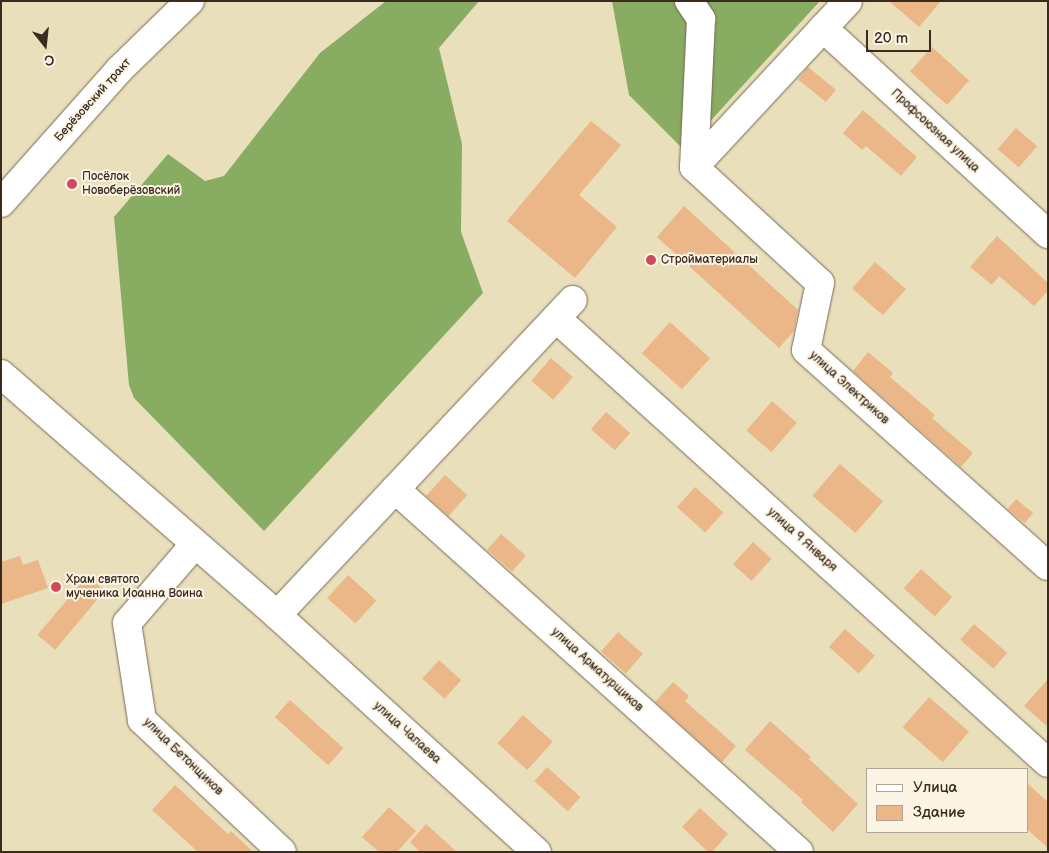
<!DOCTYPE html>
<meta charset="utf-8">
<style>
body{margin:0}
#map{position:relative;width:1049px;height:853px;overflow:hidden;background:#e9dfbb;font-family:"Balsamiq Sans",sans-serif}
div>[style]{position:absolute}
.forest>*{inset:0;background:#88ac61}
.building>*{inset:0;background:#ecb788;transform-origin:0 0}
.roads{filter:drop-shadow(0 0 1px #786955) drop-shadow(0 0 1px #786955)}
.minor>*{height:28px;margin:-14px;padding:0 14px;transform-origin:14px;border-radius:14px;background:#fff}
.major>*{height:28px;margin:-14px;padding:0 14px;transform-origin:14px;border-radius:14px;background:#fff}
.dots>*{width:14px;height:14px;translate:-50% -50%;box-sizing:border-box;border:2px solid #fcf5e5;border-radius:50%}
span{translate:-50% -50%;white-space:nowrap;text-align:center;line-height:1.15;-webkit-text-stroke:4px #fcf5e5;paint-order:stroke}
.street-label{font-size:12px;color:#3b2a1e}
.poi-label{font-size:12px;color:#3b2a1e}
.left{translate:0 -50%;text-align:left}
.frame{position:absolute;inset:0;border:2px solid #3b2a1e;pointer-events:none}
.legend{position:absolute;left:866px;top:768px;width:162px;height:65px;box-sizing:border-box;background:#fcf5e5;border:1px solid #afa495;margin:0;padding:6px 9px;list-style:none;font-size:15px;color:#3b2a1e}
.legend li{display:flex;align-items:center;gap:10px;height:25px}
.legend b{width:25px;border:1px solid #afa495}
.north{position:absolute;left:20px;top:20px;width:50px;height:50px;-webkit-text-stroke:4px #fcf5e5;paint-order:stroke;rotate:164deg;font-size:14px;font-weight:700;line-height:20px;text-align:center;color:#3b2a1e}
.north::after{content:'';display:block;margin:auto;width:18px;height:22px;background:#3b2a1e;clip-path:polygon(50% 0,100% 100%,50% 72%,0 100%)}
.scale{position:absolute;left:866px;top:30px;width:65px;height:22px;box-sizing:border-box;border:2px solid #3b2a1e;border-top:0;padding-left:6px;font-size:15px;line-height:18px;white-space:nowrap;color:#3b2a1e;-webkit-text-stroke:4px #fcf5e5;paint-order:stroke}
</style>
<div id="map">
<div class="forest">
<div style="clip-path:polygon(386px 1px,479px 1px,439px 48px,462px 144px,461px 232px,483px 293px,264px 531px,134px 398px,129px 385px,114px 217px,168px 154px,205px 181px,224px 176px,320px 53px)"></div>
<div style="clip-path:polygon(612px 1px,820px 1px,684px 150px,629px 95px)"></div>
</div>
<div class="building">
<div style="clip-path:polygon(889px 1px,941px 1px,919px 27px)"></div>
<div style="left:932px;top:47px;width:50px;height:33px;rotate:42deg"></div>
<div style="left:808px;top:67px;width:36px;height:16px;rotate:39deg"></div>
<div style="clip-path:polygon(863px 110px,917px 157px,901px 176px,866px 146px,862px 150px,843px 133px)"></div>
<div style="clip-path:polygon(591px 121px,621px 145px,579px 195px,617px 227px,575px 278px,507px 221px)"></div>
<div style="left:1016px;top:128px;width:28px;height:28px;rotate:41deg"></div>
<div style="clip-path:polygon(684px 206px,798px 310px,794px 331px,779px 348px,657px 237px)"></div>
<div style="clip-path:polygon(997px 236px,1048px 283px,1048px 291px,1034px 306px,999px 276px,992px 285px,970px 267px)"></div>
<div style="left:875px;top:262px;width:41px;height:35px;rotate:41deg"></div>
<div style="left:670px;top:322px;width:54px;height:42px;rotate:42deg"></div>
<div style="clip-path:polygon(868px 352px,893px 373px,890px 377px,935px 415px,932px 418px,973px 453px,961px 467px,853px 371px)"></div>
<div style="left:551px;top:358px;width:29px;height:30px;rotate:41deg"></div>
<div style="left:772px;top:401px;width:33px;height:39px;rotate:41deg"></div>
<div style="left:606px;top:412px;width:32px;height:23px;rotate:41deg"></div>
<div style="left:840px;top:464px;width:57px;height:42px;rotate:41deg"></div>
<div style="left:445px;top:475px;width:30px;height:28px;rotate:42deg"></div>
<div style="left:695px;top:487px;width:38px;height:27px;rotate:42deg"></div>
<div style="left:1016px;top:499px;width:22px;height:13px;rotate:39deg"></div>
<div style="left:501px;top:534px;width:33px;height:21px;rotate:41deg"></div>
<div style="left:753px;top:542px;width:25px;height:30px;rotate:42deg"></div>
<div style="clip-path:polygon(20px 556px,23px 565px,38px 560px,48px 588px,1px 604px,1px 562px)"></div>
<div style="left:921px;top:569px;width:42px;height:26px;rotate:42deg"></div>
<div style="left:348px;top:575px;width:38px;height:31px;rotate:42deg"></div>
<div style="left:87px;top:576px;width:23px;height:77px;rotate:40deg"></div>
<div style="left:974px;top:624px;width:44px;height:21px;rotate:41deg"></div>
<div style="left:845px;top:629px;width:40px;height:24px;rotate:42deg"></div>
<div style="left:618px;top:632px;width:33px;height:26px;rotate:41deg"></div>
<div style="left:439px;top:660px;width:30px;height:25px;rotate:42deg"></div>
<div style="clip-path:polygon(1048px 679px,1048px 727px,1024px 706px)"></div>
<div style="clip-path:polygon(673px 682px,689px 696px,685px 701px,736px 746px,722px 762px,655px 702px)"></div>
<div style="left:929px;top:697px;width:53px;height:40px;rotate:41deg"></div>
<div style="left:290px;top:700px;width:72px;height:23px;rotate:42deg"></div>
<div style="left:523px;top:715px;width:40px;height:38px;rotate:42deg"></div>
<div style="clip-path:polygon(770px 721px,811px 757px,809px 759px,858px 804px,833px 832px,801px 802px,803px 800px,745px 750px)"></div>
<div style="left:547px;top:767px;width:45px;height:19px;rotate:42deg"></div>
<div style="clip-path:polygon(1028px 784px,1048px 802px,1048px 848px,1028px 830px)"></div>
<div style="clip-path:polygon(175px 785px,228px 834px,231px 831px,253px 852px,198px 852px,152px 810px)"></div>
<div style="clip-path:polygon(389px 807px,416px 831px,397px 852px,379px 852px,362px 837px)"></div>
<div style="clip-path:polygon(700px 808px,728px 834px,712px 852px,708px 852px,682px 827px)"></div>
<div style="clip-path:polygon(426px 824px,457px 852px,420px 852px,410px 842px)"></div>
</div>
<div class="roads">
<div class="minor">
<div style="left:689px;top:1px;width:22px;rotate:56deg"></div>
<div style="left:701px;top:19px;width:148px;rotate:92.7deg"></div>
<div style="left:823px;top:28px;width:305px;rotate:42.5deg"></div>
<div style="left:694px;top:167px;width:171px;rotate:42.6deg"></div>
<div style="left:820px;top:283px;width:68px;rotate:101.8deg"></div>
<div style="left:806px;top:350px;width:324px;rotate:41.8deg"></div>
<div style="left:694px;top:167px;width:226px;rotate:-47.1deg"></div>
<div style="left:556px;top:318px;width:663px;rotate:42.13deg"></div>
<div style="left:1px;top:374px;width:366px;rotate:41.1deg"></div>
<div style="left:277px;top:615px;width:352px;rotate:42.4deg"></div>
<div style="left:395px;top:489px;width:543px;rotate:41.94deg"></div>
<div style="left:195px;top:544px;width:104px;rotate:130.7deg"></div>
<div style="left:127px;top:623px;width:98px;rotate:81.2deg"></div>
<div style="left:142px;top:720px;width:192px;rotate:43.3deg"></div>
<div style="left:277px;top:615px;width:432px;rotate:-46.8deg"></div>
</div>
<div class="major">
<div style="left:1px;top:203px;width:178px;rotate:-48.4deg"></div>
<div style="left:119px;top:70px;width:99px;rotate:-44.2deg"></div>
</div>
</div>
<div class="dots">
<div style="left:72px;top:184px;background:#d1495b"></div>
<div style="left:651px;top:260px;background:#d1495b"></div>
<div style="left:56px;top:587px;background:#d1495b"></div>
</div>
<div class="street-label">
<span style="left:93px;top:100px;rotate:-48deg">Берёзовский тракт</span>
<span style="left:935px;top:131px;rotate:43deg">Профсоюзная улица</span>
<span style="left:849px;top:388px;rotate:42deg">улица Электриков</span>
<span style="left:802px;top:540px;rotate:42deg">улица 9 Января</span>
<span style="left:597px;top:670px;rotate:42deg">улица Арматурщиков</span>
<span style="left:407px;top:733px;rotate:42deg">улица Чапаева</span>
<span style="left:183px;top:757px;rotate:44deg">улица Бетонщиков</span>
</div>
<div class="poi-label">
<span class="left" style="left:82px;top:184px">Посёлок<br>Новоберёзовский</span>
<span class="left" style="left:661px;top:260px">Стройматериалы</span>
<span class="left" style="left:66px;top:587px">Храм святого<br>мученика Иоанна Воина</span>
</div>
<div class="frame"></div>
<ul class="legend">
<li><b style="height:6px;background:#fff"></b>Улица</li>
<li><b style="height:14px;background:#ecb788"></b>Здание</li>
</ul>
<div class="north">С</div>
<div class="scale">20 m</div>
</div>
